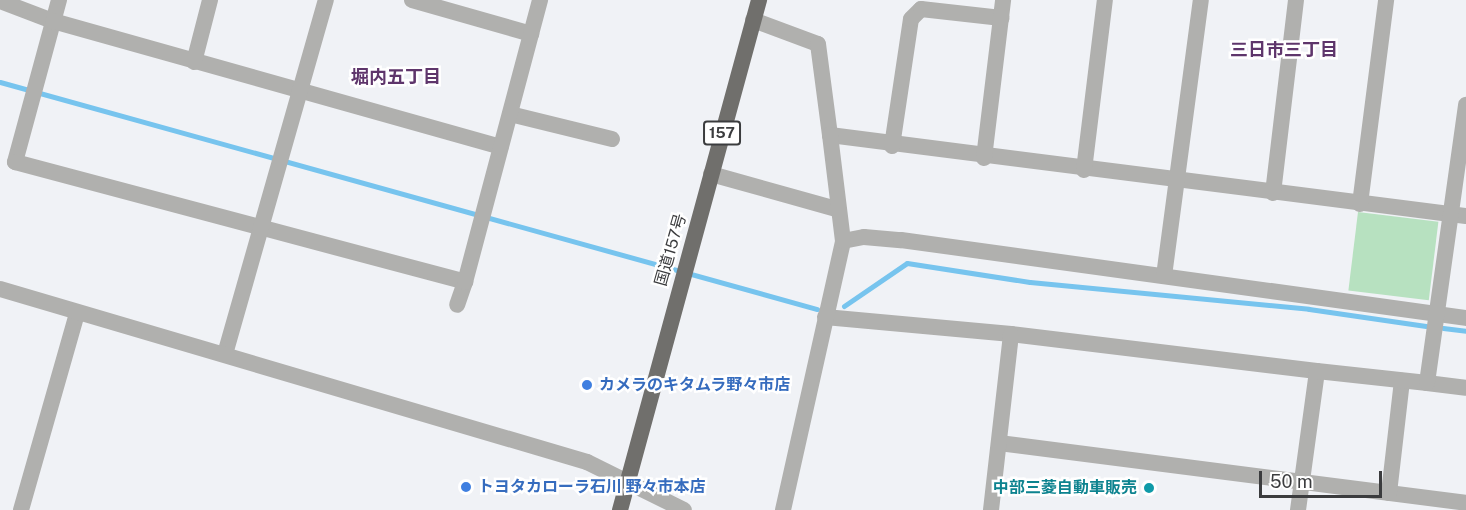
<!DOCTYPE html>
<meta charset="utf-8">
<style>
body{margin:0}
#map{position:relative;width:1466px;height:510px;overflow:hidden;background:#f0f2f6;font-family:"Public Sans","Noto Sans JP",sans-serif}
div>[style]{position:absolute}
.green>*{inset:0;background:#b7e1c0;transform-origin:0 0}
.stream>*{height:5px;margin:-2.5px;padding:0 2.5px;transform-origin:2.5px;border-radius:2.5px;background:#77c4ee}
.minor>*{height:16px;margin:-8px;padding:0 8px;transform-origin:8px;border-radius:8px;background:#b0b0ae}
.tertiary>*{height:16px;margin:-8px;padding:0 8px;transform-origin:8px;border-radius:8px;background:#b0b0ae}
.trunk>*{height:16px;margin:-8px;padding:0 8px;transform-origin:8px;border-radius:8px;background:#706f6c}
.dots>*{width:16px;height:16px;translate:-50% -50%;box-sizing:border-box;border:3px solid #fff;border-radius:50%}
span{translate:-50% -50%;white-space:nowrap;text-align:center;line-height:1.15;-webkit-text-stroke:5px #fff;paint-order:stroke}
.shield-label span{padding:2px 4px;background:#fff;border:2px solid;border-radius:4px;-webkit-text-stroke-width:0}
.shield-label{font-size:15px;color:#3b3c3e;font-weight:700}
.street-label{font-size:16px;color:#3b3c3e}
.shop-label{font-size:16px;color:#366cbe;font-weight:700}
.left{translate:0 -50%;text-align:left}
.culture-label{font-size:16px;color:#0d838f;font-weight:700}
.right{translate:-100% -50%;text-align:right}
.neighbourhood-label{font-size:18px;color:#5e356b;font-weight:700}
.scale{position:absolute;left:1259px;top:471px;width:123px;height:27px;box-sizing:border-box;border:3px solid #3b3c3e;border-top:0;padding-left:8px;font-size:18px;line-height:21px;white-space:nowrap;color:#3b3c3e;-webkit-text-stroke:4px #fff;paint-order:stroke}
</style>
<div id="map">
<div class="green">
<div style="left:1358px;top:212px;width:81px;height:79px;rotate:7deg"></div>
</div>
<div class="stream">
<div style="left:0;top:82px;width:848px;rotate:15.53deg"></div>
<div style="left:844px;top:306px;width:76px;rotate:-34.3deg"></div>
<div style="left:907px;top:263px;width:124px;rotate:8.8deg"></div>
<div style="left:1030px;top:282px;width:280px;rotate:5.5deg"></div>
<div style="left:1309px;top:309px;width:118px;rotate:8.3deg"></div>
<div style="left:1443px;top:328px;width:23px;rotate:7deg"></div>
</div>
<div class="minor">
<div style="left:59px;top:0;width:168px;rotate:105.2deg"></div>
<div style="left:15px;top:162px;width:466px;rotate:14.9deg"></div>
<div style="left:465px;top:282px;width:24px;rotate:109deg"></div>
<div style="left:412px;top:0;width:124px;rotate:15.9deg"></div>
<div style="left:0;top:1px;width:57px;rotate:20.7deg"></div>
<div style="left:53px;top:21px;width:465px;rotate:15.7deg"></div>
<div style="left:753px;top:20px;width:69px;rotate:20.3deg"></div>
<div style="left:818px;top:44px;width:92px;rotate:82.5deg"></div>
<div style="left:830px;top:135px;width:641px;rotate:7.26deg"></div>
<div style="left:194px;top:62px;width:64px;rotate:-75.5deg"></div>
<div style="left:510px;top:114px;width:105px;rotate:13.8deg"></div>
<div style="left:892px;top:146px;width:128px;rotate:-81.5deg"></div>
<div style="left:911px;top:19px;width:14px;rotate:-45deg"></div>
<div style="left:921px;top:9px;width:81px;rotate:6.4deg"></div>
<div style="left:984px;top:158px;width:159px;rotate:-83.1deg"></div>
<div style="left:1084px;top:170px;width:171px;rotate:-83deg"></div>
<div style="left:711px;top:174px;width:130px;rotate:15.6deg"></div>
<div style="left:1273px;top:193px;width:194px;rotate:-83.2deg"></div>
<div style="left:1360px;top:204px;width:206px;rotate:-82.7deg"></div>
<div style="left:843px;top:241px;width:21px;rotate:-11deg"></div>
<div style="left:864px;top:237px;width:37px;rotate:5deg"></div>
<div style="left:901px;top:240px;width:570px;rotate:7.86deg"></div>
<div style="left:1164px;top:276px;width:278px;rotate:-82.4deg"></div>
<div style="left:465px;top:282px;width:292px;rotate:-75.1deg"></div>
<div style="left:825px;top:317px;width:187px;rotate:5.2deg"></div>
<div style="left:1011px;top:334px;width:308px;rotate:6.9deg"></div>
<div style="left:225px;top:354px;width:368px;rotate:-74.1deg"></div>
<div style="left:1427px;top:383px;width:39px;rotate:7deg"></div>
<div style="left:999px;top:443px;width:471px;rotate:7.3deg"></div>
<div style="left:1389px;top:493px;width:113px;rotate:-83.4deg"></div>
<div style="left:21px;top:510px;width:205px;rotate:-74.1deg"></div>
<div style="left:783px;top:510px;width:276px;rotate:-77.4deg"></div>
<div style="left:843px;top:241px;width:107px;rotate:-97deg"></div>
<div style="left:991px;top:510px;width:177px;rotate:-83.5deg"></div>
<div style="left:1298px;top:510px;width:140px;rotate:-82.2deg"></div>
<div style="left:1317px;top:371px;width:111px;rotate:6.2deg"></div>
<div style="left:1427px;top:383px;width:281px;rotate:-82deg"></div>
</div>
<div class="tertiary">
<div style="left:0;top:289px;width:612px;rotate:16.42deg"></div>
<div style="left:587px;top:462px;width:108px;rotate:26.3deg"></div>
</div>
<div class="trunk">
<div style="left:620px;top:510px;width:529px;rotate:-74.75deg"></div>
</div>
<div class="dots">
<div style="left:587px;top:385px;background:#3f7fe0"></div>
<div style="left:466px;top:487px;background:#3f7fe0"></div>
<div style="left:1149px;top:488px;background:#0f9aa8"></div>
</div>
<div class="shield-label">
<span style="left:722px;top:133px">157</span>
</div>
<div class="street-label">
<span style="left:671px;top:250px;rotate:-74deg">国道157号</span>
</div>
<div class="shop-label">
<span class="left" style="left:599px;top:385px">カメラのキタムラ野々市店</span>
<span class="left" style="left:478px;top:487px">トヨタカローラ石川 野々市本店</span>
</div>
<div class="culture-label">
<span class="right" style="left:1137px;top:488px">中部三菱自動車販売</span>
</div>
<div class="neighbourhood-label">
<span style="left:1284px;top:50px">三日市三丁目</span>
<span style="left:396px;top:77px">堀内五丁目</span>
</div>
<div class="scale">50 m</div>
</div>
